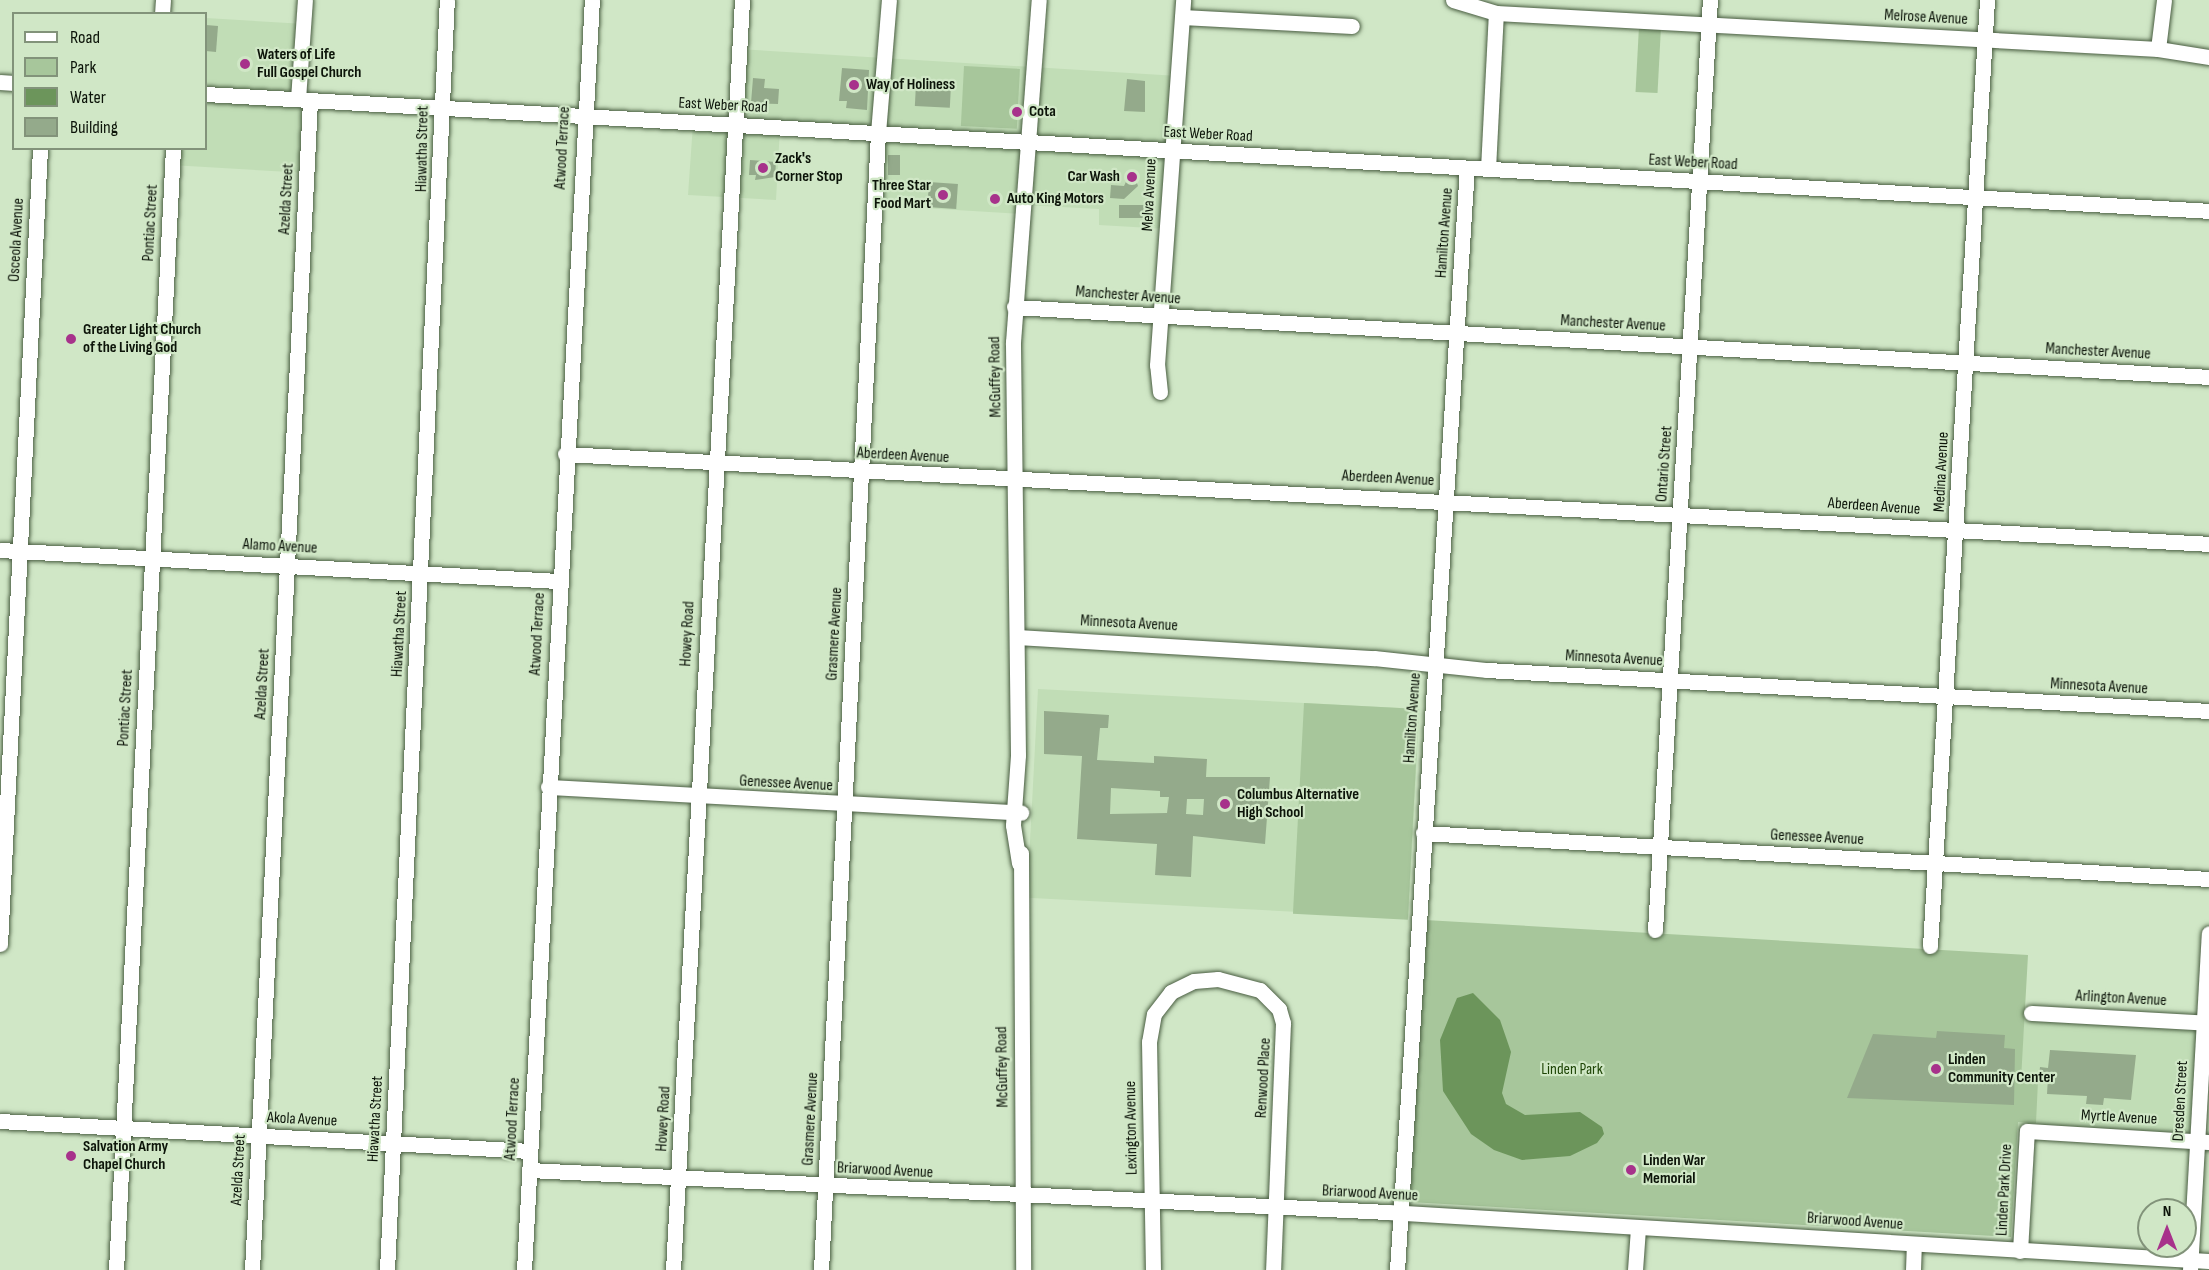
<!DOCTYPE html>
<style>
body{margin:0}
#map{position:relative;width:2209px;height:1270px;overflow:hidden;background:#d0e7c6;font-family:"Sofia Sans Condensed",sans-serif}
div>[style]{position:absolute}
.built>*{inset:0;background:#c1ddb6;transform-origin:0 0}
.green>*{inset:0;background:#a7c69b;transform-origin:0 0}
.water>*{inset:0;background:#6c955b}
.building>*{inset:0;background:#94aa8b;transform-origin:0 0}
.roads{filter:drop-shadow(0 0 2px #495d41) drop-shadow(0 0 2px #495d41)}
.minor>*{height:15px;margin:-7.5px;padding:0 7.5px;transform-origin:7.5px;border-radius:7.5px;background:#fff}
.dots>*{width:16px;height:16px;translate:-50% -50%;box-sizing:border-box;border:3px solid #d0e7c6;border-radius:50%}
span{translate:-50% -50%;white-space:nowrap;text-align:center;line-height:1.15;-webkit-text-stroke:4.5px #d0e7c6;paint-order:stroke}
.street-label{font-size:16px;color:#0c1409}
.poi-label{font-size:16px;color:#0c1409;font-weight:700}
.left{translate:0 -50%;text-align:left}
.right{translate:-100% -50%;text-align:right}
.park-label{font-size:16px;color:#1e4506}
.legend{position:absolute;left:12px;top:12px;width:195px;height:138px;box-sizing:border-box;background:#d0e7c6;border:2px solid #82937a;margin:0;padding:8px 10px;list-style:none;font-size:18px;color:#0c1409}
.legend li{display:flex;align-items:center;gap:12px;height:30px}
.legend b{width:30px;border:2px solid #82937a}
.north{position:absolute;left:2137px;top:1198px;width:60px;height:60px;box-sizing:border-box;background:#d0e7c6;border:2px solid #82937a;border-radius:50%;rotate:0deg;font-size:16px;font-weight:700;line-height:24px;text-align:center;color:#0c1409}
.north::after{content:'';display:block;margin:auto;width:21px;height:27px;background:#a7328b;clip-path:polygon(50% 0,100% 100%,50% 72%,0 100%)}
</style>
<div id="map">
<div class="built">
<div style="clip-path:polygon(206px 18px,305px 24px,298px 99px,313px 101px,307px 173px,171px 165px,172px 149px,206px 148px)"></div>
<div style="clip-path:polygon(738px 49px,1178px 76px,1168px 229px,1099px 225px,1099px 209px,1024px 205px,1023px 214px,874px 205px,878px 134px,780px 128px,776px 200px,688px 195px,693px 124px,733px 127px)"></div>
<div style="left:1038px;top:689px;width:382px;height:209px;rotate:3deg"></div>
<div style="left:2025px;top:1009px;width:179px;height:121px;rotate:4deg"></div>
</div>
<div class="green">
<div style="left:1639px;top:26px;width:22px;height:66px;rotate:3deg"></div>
<div style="left:964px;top:66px;width:56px;height:60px;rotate:3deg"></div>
<div style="left:1304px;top:703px;width:115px;height:211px;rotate:3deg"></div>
<div style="clip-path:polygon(1425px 920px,2028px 955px,2021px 1080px,2038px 1081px,2036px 1123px,2018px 1122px,2011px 1237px,1410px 1202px)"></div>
</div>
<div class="water">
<div style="clip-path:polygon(1473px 993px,1500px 1020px,1511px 1052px,1502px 1093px,1506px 1104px,1525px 1115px,1580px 1112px,1602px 1127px,1604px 1134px,1597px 1143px,1570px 1156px,1522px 1160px,1494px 1150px,1471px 1134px,1443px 1091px,1440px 1040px,1457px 998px)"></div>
</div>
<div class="building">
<div style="clip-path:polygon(206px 25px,218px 26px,216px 52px,206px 51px)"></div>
<div style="clip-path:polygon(842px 68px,869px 70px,867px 110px,846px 108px,847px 101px,839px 101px)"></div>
<div style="clip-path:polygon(753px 78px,765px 79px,764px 88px,779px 89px,778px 104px,751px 103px)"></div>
<div style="clip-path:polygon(1127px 79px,1145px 81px,1145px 112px,1124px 111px)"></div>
<div style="left:916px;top:84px;width:35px;height:22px;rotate:3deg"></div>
<div style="left:888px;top:155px;width:12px;height:20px"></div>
<div style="clip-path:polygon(750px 160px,776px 162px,775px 177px,755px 180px,756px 175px,749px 175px)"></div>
<div style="clip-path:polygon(1132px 169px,1138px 186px,1124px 199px,1110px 198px,1111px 185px,1124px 186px)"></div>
<div style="left:929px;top:182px;width:29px;height:25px;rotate:4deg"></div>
<div style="left:1055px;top:193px;width:21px;height:9px;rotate:3deg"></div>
<div style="left:1119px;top:205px;width:26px;height:13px"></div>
<div style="clip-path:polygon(evenodd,1044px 711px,1109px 715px,1108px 728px,1100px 728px,1097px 760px,1154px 763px,1154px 756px,1207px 759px,1206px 777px,1270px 777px,1265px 844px,1193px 836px,1191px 877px,1155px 875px,1157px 844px,1077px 839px,1082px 756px,1044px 754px,1044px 711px,1111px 788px,1160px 791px,1160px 797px,1169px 797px,1167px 813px,1110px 814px,1111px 788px,1044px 711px,1187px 799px,1204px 799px,1203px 815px,1186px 814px,1187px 799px)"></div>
<div style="clip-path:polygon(1937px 1031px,2005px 1035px,2004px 1048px,2015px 1049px,2014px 1105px,1847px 1098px,1873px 1034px,1936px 1038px)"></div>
<div style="clip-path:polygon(2050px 1050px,2136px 1055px,2131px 1100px,2104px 1098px,2103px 1105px,2086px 1104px,2087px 1096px,2047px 1094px,2048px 1077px,2039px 1076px,2040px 1067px,2048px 1068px)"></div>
</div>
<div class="roads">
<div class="minor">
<div style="left:1453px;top:0;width:45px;rotate:16.8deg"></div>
<div style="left:1496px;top:13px;width:663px;rotate:3.11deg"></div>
<div style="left:2158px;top:49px;width:52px;rotate:8.9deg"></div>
<div style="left:162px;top:14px;width:14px;rotate:-86deg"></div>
<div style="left:1182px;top:17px;width:170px;rotate:3deg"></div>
<div style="left:2158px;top:49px;width:49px;rotate:-83deg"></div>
<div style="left:0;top:82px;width:14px;rotate:4deg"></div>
<div style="left:206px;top:94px;width:2006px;rotate:3.34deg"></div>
<div style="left:298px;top:99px;width:99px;rotate:-86deg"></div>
<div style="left:1488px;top:169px;width:156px;rotate:-87.1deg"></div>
<div style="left:1014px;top:307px;width:1197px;rotate:3.35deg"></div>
<div style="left:1160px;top:392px;width:27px;rotate:-96deg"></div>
<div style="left:1157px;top:365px;width:366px;rotate:-85.9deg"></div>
<div style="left:565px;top:454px;width:1646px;rotate:3.13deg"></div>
<div style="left:0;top:550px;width:559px;rotate:3.18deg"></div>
<div style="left:1017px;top:637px;width:358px;rotate:3.4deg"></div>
<div style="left:1374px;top:658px;width:114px;rotate:6.1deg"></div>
<div style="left:1487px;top:670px;width:723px;rotate:3.25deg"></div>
<div style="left:548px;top:787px;width:474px;rotate:3.1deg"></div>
<div style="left:1423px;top:833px;width:787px;rotate:3.35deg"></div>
<div style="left:1021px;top:853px;width:417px;rotate:89.7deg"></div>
<div style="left:1019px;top:863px;width:38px;rotate:-99deg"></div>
<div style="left:1013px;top:825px;width:70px;rotate:-85.9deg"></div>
<div style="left:1018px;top:755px;width:413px;rotate:-90.7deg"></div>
<div style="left:1013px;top:342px;width:343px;rotate:-85.7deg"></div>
<div style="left:1655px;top:930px;width:932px;rotate:-86.62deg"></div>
<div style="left:0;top:944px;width:797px;rotate:-87.12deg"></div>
<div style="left:1930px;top:946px;width:948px;rotate:-86.55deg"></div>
<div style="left:2031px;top:1013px;width:178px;rotate:3.2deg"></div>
<div style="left:0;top:1121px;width:531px;rotate:3.24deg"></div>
<div style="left:529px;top:1170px;width:860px;rotate:2.8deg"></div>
<div style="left:1388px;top:1212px;width:822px;rotate:3.42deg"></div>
<div style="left:2020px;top:1251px;width:120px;rotate:-86.7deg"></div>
<div style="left:2027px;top:1131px;width:182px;rotate:3.5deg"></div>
<div style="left:116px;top:1270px;width:1123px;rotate:-87.09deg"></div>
<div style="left:252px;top:1270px;width:1171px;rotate:-87.16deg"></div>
<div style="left:387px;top:1270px;width:1271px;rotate:-87.3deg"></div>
<div style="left:524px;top:1270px;width:1272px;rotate:-86.94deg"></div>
<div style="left:673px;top:1270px;width:1272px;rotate:-86.89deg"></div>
<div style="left:821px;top:1270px;width:1138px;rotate:-87.13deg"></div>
<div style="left:878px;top:133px;width:133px;rotate:-85.3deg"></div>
<div style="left:1153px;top:1270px;width:228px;rotate:-91deg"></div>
<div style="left:1149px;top:1042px;width:28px;rotate:-80deg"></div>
<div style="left:1154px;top:1014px;width:28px;rotate:-52deg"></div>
<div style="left:1171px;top:992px;width:25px;rotate:-26deg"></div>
<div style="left:1194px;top:981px;width:24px;rotate:-5deg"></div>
<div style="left:1218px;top:979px;width:43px;rotate:14.7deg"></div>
<div style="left:1260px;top:990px;width:27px;rotate:45deg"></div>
<div style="left:1279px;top:1009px;width:15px;rotate:74deg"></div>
<div style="left:1283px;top:1023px;width:247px;rotate:92.3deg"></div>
<div style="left:1397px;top:1270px;width:1104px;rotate:-86.37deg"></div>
<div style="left:1635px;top:1270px;width:42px;rotate:-85.9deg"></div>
<div style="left:1913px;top:1270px;width:26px;rotate:-88deg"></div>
<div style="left:2190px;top:1270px;width:337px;rotate:-86.8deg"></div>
</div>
</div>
<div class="dots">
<div style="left:245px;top:64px;background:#a7328b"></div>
<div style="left:854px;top:85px;background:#a7328b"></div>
<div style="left:1017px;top:112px;background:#a7328b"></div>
<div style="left:763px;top:168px;background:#a7328b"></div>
<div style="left:1132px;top:177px;background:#a7328b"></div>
<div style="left:943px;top:195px;background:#a7328b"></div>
<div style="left:995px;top:199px;background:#a7328b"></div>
<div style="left:71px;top:339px;background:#a7328b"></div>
<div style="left:1225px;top:804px;background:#a7328b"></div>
<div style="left:1936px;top:1069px;background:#a7328b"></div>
<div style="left:71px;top:1156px;background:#a7328b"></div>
<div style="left:1631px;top:1170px;background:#a7328b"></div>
</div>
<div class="street-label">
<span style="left:1926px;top:18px;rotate:3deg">Melrose Avenue</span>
<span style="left:723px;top:106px;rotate:3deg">East Weber Road</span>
<span style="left:1208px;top:135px;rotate:3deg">East Weber Road</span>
<span style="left:563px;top:148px;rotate:-87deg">Atwood Terrace</span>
<span style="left:423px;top:149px;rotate:-89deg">Hiawatha Street</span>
<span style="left:1693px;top:163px;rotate:3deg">East Weber Road</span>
<span style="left:1150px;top:195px;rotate:-87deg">Melva Avenue</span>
<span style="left:287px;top:199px;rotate:-87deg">Azelda Street</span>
<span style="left:151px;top:223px;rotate:-87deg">Pontiac Street</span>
<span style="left:1445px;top:233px;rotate:-86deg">Hamilton Avenue</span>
<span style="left:17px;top:240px;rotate:-87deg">Osceola Avenue</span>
<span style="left:1128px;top:296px;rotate:4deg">Manchester Avenue</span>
<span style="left:1613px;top:324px;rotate:3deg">Manchester Avenue</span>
<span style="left:2098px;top:352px;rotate:3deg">Manchester Avenue</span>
<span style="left:996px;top:377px;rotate:-91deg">McGuffey Road</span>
<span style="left:903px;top:456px;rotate:3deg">Aberdeen Avenue</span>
<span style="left:1665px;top:464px;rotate:-86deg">Ontario Street</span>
<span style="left:1942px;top:472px;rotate:-87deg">Medina Avenue</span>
<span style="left:1388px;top:479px;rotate:3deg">Aberdeen Avenue</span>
<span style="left:1874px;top:507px;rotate:4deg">Aberdeen Avenue</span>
<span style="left:280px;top:547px;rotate:3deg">Alamo Avenue</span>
<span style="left:1129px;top:624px;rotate:3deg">Minnesota Avenue</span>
<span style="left:400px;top:634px;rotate:-87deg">Hiawatha Street</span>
<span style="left:538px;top:634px;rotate:-87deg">Atwood Terrace</span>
<span style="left:688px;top:634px;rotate:-87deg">Howey Road</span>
<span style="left:835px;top:634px;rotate:-87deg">Grasmere Avenue</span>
<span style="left:1614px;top:659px;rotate:3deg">Minnesota Avenue</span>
<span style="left:263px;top:684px;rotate:-87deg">Azelda Street</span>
<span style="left:2099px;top:687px;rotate:3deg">Minnesota Avenue</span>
<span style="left:126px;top:708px;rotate:-87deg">Pontiac Street</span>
<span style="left:1413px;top:718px;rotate:-86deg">Hamilton Avenue</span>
<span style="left:786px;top:784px;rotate:3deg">Genessee Avenue</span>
<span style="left:1817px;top:838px;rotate:3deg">Genessee Avenue</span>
<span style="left:2121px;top:999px;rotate:3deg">Arlington Avenue</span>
<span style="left:1003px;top:1067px;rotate:-91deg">McGuffey Road</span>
<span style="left:1264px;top:1078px;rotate:-87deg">Renwood Place</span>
<span style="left:2181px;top:1101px;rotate:-87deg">Dresden Street</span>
<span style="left:2119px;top:1118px;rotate:3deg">Myrtle Avenue</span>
<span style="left:376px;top:1119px;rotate:-87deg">Hiawatha Street</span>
<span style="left:513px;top:1119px;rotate:-87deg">Atwood Terrace</span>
<span style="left:664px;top:1119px;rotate:-87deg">Howey Road</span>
<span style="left:811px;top:1119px;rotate:-87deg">Grasmere Avenue</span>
<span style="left:302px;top:1120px;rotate:3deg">Akola Avenue</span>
<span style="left:1132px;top:1128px;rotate:-91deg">Lexington Avenue</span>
<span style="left:239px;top:1170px;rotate:-87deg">Azelda Street</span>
<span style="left:885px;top:1171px;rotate:3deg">Briarwood Avenue</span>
<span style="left:2005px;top:1190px;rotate:-87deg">Linden Park Drive</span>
<span style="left:1370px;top:1194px;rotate:3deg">Briarwood Avenue</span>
<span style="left:1855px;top:1222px;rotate:4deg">Briarwood Avenue</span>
</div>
<div class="poi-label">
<span class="left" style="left:257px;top:64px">Waters of Life<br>Full Gospel Church</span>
<span class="left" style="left:866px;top:85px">Way of Holiness</span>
<span class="left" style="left:1029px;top:112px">Cota</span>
<span class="left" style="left:775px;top:168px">Zack's<br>Corner Stop</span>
<span class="right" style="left:1120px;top:177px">Car Wash</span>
<span class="right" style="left:931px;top:195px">Three Star<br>Food Mart</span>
<span class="left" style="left:1007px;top:199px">Auto King Motors</span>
<span class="left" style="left:83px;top:339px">Greater Light Church<br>of the Living God</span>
<span class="left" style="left:1237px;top:804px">Columbus Alternative<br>High School</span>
<span class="left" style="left:1948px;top:1069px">Linden<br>Community Center</span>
<span class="left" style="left:83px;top:1156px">Salvation Army<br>Chapel Church</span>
<span class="left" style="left:1643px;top:1170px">Linden War<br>Memorial</span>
</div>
<div class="park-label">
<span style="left:1572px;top:1070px">Linden Park</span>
</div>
<ul class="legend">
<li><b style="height:8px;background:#fff"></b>Road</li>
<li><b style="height:16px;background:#a7c69b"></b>Park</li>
<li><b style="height:16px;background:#6c955b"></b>Water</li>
<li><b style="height:16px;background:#94aa8b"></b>Building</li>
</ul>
<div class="north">N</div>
</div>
